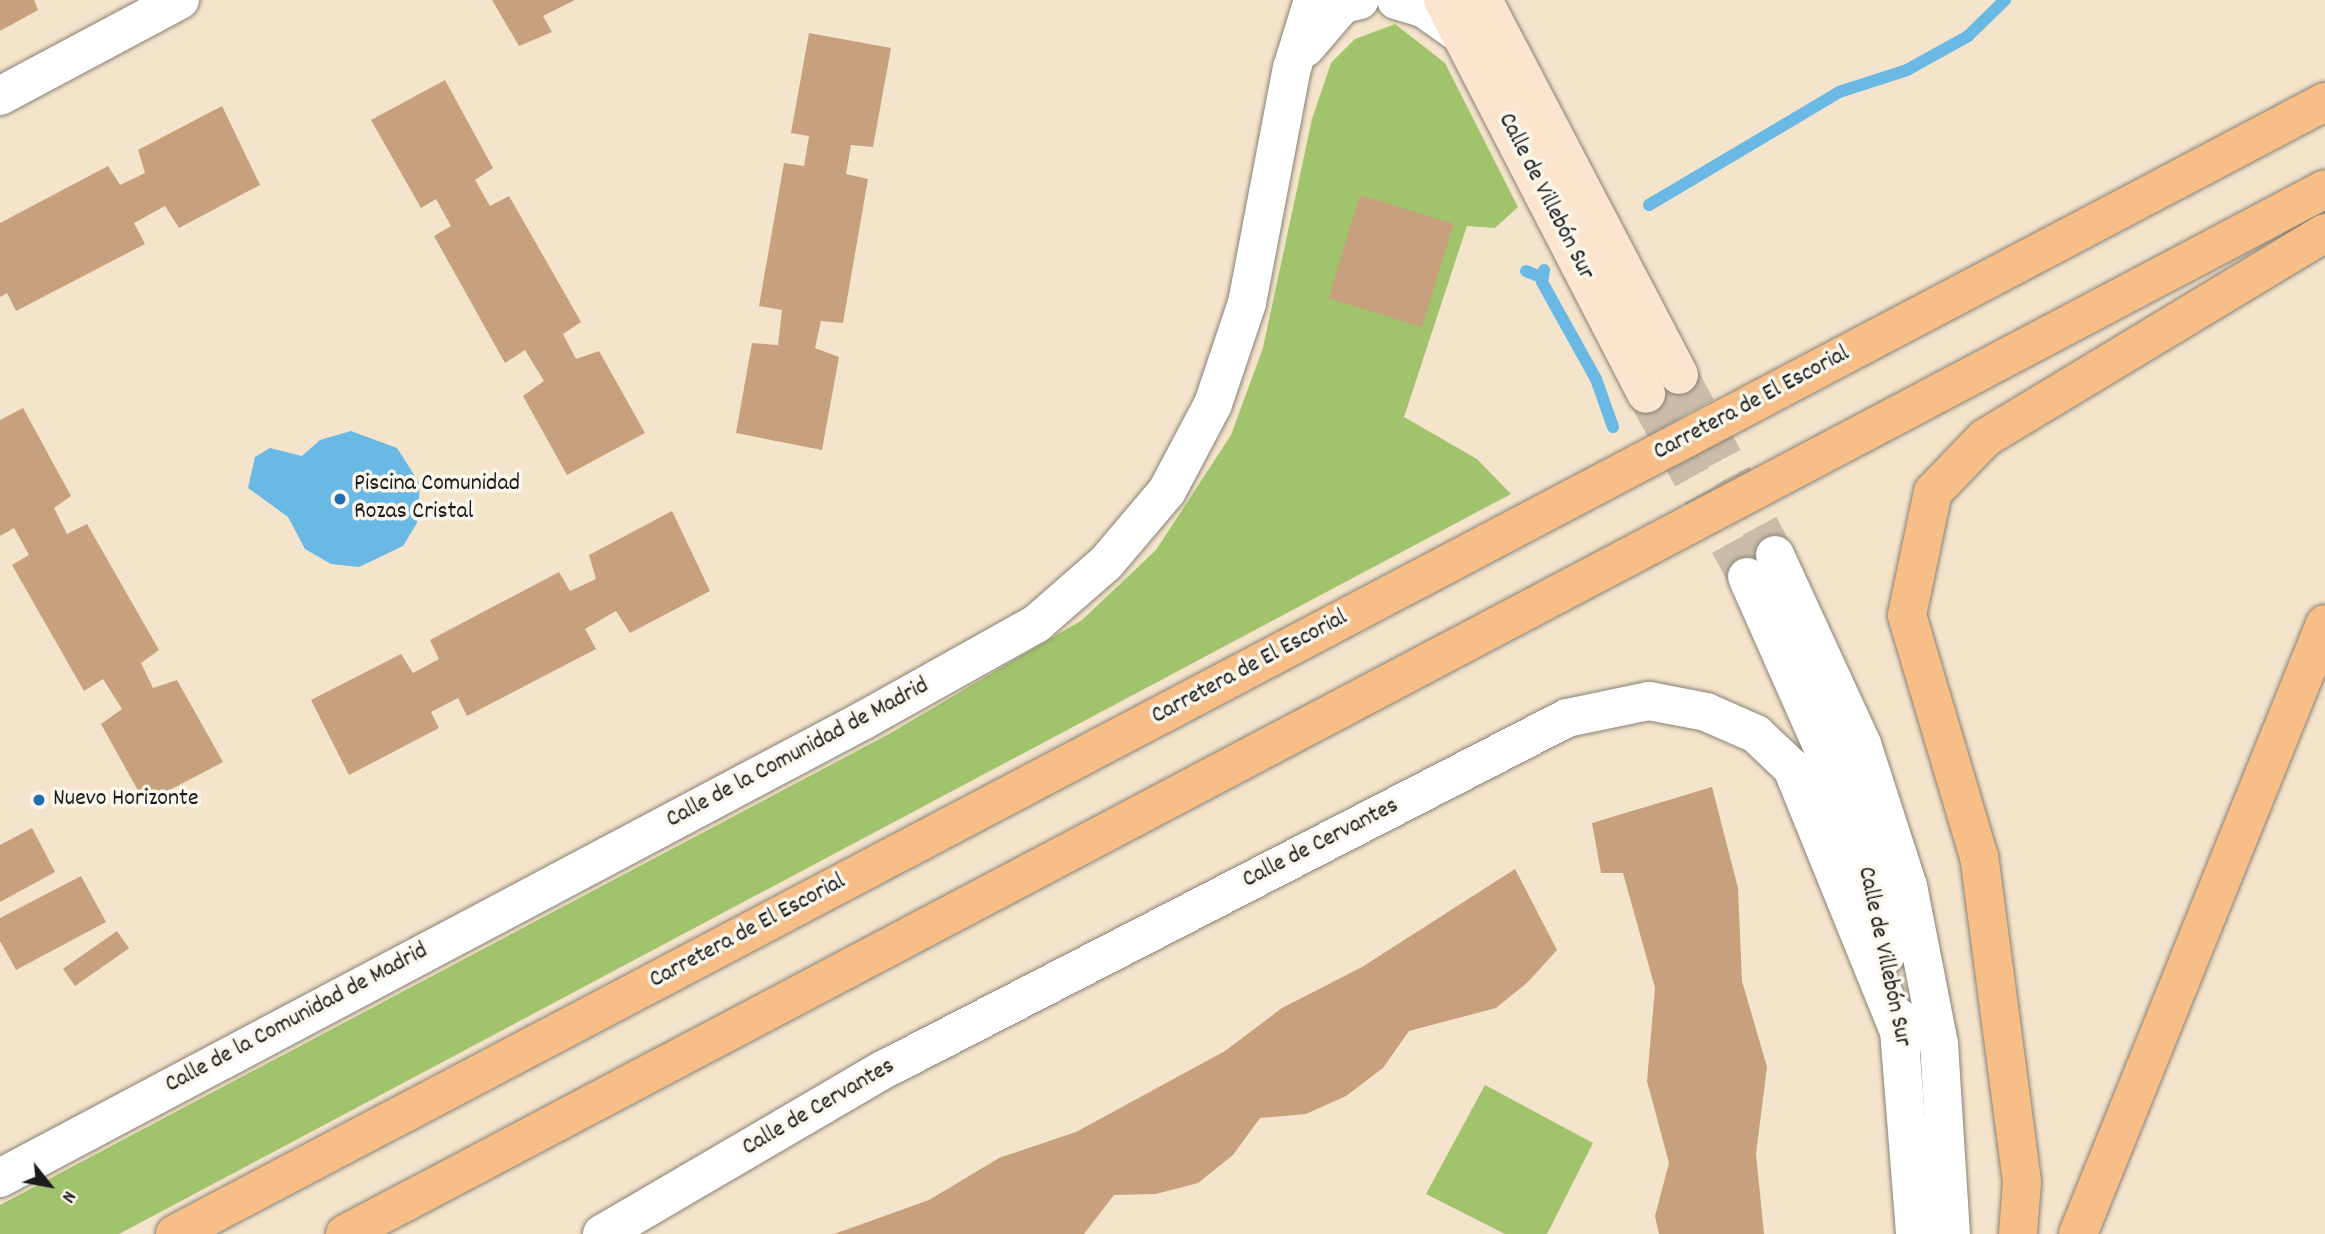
<!DOCTYPE html>
<meta charset="utf-8">
<style>
body{margin:0}
#map{position:relative;width:2325px;height:1234px;overflow:hidden;background:#f5e4cc;font-family:Dekko,sans-serif}
div>[style]{position:absolute}
.green>*{inset:0;background:#a1c36c}
.water>*{inset:0;background:#6ab8e4}
.stream>*{height:12px;margin:-6px;padding:0 6px;transform-origin:6px;border-radius:6px;background:#6ab8e4}
.building>*{inset:0;background:#c7a07e;transform-origin:0 0}
.secondary-tunnel>*{height:38px;margin-top:-19px;transform-origin:0;background:repeating-linear-gradient(90deg,#cabca9 0 38px,transparent 0 57px)}
.roads{filter:drop-shadow(0 0 2px #888074) drop-shadow(0 0 2px #888074)}
.street>*{height:38px;margin:-19px;padding:0 19px;transform-origin:19px;border-radius:19px;background:#fff}
.secondary>*{height:38px;margin:-19px;padding:0 19px;transform-origin:19px;border-radius:19px;background:#fce5cf}
.highway>*{height:38px;margin:-19px;padding:0 19px;transform-origin:19px;border-radius:19px;background:#f7be87}
.dots>*{width:19px;height:19px;translate:-50% -50%;box-sizing:border-box;border:4px solid #fbf7ec;border-radius:50%}
span{translate:-50% -50%;white-space:nowrap;text-align:center;line-height:1.15;-webkit-text-stroke:7px #fbf7ec;paint-order:stroke}
.street-label{font-size:24px;color:#1c1c1c}
.poi-label{font-size:24px;color:#1c1c1c}
.left{translate:0 -50%;text-align:left}
.north{position:absolute;left:14px;top:1150px;width:70px;height:70px;-webkit-text-stroke:5px #fbf7ec;paint-order:stroke;rotate:121deg;font-size:19px;font-weight:700;line-height:28px;text-align:center;color:#1c1c1c}
.north::after{content:'';display:block;margin:auto;width:24px;height:32px;background:#1c1c1c;clip-path:polygon(50% 0,100% 100%,50% 72%,0 100%)}
</style>
<div id="map">
<div class="green">
<div style="clip-path:polygon(1395px 24px,1445px 63px,1518px 207px,1495px 228px,1467px 226px,1404px 417px,1477px 459px,1511px 494px,119px 1234px,0 1234px,0 1205px,889px 734px,1082px 620px,1156px 550px,1231px 435px,1263px 348px,1312px 119px,1331px 63px,1355px 39px)"></div>
<div style="clip-path:polygon(1485px 1085px,1593px 1143px,1547px 1234px,1505px 1234px,1426px 1194px)"></div>
</div>
<div class="water">
<div style="clip-path:polygon(351px 431px,397px 448px,420px 484px,417px 523px,403px 546px,359px 567px,331px 564px,305px 549px,288px 517px,248px 488px,255px 457px,270px 448px,302px 456px,320px 440px)"></div>
</div>
<div class="stream">
<div style="left:1649px;top:205px;width:221px;rotate:-30.7deg"></div>
<div style="left:1839px;top:92px;width:71px;rotate:-17.9deg"></div>
<div style="left:1907px;top:70px;width:70px;rotate:-29.1deg"></div>
<div style="left:1968px;top:36px;width:52px;rotate:-44.2deg"></div>
<div style="left:1544px;top:270px;width:12px;rotate:99deg"></div>
<div style="left:1542px;top:282px;width:111px;rotate:60.9deg"></div>
<div style="left:1596px;top:379px;width:51px;rotate:70.5deg"></div>
<div style="left:1526px;top:271px;width:16px;rotate:22deg"></div>
</div>
<div class="building">
<div style="clip-path:polygon(0 0,34px 0,38px 10px,0 31px)"></div>
<div style="clip-path:polygon(492px 0,575px 0,543px 16px,552px 32px,519px 46px)"></div>
<div style="clip-path:polygon(809px 33px,891px 48px,873px 147px,851px 145px,846px 174px,868px 179px,843px 323px,821px 321px,815px 348px,839px 357px,822px 450px,736px 433px,752px 343px,778px 345px,782px 310px,759px 306px,784px 163px,804px 166px,809px 136px,791px 133px)"></div>
<div style="clip-path:polygon(445px 80px,493px 168px,475px 180px,490px 206px,509px 196px,581px 322px,563px 334px,576px 359px,599px 351px,645px 433px,567px 475px,523px 396px,544px 381px,525px 350px,505px 363px,434px 236px,451px 226px,436px 199px,421px 208px,371px 120px)"></div>
<div style="clip-path:polygon(222px 106px,260px 185px,179px 228px,165px 206px,134px 223px,145px 244px,16px 311px,7px 293px,0 297px,0 223px,108px 166px,120px 185px,145px 173px,138px 150px)"></div>
<div style="left:1360px;top:195px;width:98px;height:108px;rotate:17deg"></div>
<div style="clip-path:polygon(23px 408px,71px 496px,54px 508px,67px 534px,87px 524px,159px 650px,141px 663px,153px 688px,177px 680px,223px 762px,145px 803px,101px 724px,122px 709px,103px 679px,84px 691px,12px 565px,29px 555px,14px 528px,0 536px,0 420px)"></div>
<div style="clip-path:polygon(672px 511px,710px 591px,630px 633px,616px 611px,585px 629px,596px 649px,467px 716px,458px 698px,431px 712px,439px 728px,349px 775px,311px 700px,401px 654px,413px 673px,439px 659px,430px 640px,559px 572px,570px 591px,596px 579px,589px 555px)"></div>
<div style="clip-path:polygon(1712px 787px,1738px 888px,1742px 981px,1767px 1067px,1756px 1154px,1764px 1234px,1659px 1234px,1655px 1216px,1669px 1163px,1647px 1081px,1655px 988px,1623px 873px,1601px 873px,1592px 823px)"></div>
<div style="clip-path:polygon(32px 828px,55px 872px,0 902px,0 845px)"></div>
<div style="clip-path:polygon(1515px 869px,1557px 950px,1528px 982px,1496px 1008px,1409px 1031px,1383px 1068px,1346px 1096px,1306px 1114px,1260px 1118px,1233px 1155px,1198px 1183px,1156px 1194px,1114px 1195px,1084px 1234px,834px 1234px,929px 1200px,999px 1158px,1076px 1132px,1225px 1051px,1282px 1008px,1362px 967px)"></div>
<div style="clip-path:polygon(81px 876px,106px 922px,16px 970px,0 941px,0 918px)"></div>
<div style="left:117px;top:931px;width:21px;height:66px;rotate:55deg"></div>
</div>
<div class="secondary-tunnel">
<div style="left:1679px;top:375px;width:204px;rotate:61.9deg"></div>
<div style="left:1646px;top:394px;width:209px;rotate:61.1deg"></div>
</div>
<div class="roads">
<div class="street">
<div style="left:1396px;top:0;width:28px;rotate:17deg"></div>
<div style="left:1423px;top:8px;width:49px;rotate:35deg"></div>
<div style="left:1305px;top:48px;width:58px;rotate:-49.2deg"></div>
<div style="left:1343px;top:4px;width:17px;rotate:-13deg"></div>
<div style="left:0;top:96px;width:204px;rotate:-28.1deg"></div>
<div style="left:1775px;top:555px;width:208px;rotate:65.3deg"></div>
<div style="left:1862px;top:744px;width:149px;rotate:72.1deg"></div>
<div style="left:1908px;top:886px;width:161px;rotate:78.9deg"></div>
<div style="left:1939px;top:1044px;width:190px;rotate:86.4deg"></div>
<div style="left:1747px;top:577px;width:202px;rotate:66.1deg"></div>
<div style="left:1829px;top:762px;width:139px;rotate:71deg"></div>
<div style="left:1874px;top:893px;width:63px;rotate:79deg"></div>
<div style="left:1898px;top:1017px;width:218px;rotate:85.5deg"></div>
<div style="left:0;top:1178px;width:978px;rotate:-27.93deg"></div>
<div style="left:864px;top:720px;width:197px;rotate:-29.2deg"></div>
<div style="left:1036px;top:624px;width:93px;rotate:-41.1deg"></div>
<div style="left:1106px;top:563px;width:94px;rotate:-49.7deg"></div>
<div style="left:1167px;top:491px;width:98px;rotate:-62.1deg"></div>
<div style="left:1213px;top:404px;width:107px;rotate:-71.4deg"></div>
<div style="left:1247px;top:303px;width:239px;rotate:-79.2deg"></div>
<div style="left:1292px;top:68px;width:71px;rotate:-72.8deg"></div>
<div style="left:602px;top:1234px;width:325px;rotate:-30.3deg"></div>
<div style="left:883px;top:1070px;width:769px;rotate:-27.23deg"></div>
<div style="left:1567px;top:718px;width:84px;rotate:-11.7deg"></div>
<div style="left:1649px;top:701px;width:58px;rotate:10.9deg"></div>
<div style="left:1706px;top:712px;width:55px;rotate:23.7deg"></div>
<div style="left:1756px;top:734px;width:50px;rotate:43.4deg"></div>
<div style="left:1792px;top:768px;width:296px;rotate:67.9deg"></div>
</div>
<div class="secondary">
<div style="left:1443px;top:0;width:443px;rotate:62.7deg"></div>
<div style="left:1483px;top:0;width:423px;rotate:62.4deg"></div>
</div>
<div class="highway">
<div style="left:175px;top:1234px;width:2430px;rotate:-27.77deg"></div>
<div style="left:345px;top:1234px;width:2239px;rotate:-27.82deg"></div>
<div style="left:2018px;top:1234px;width:52px;rotate:-85.6deg"></div>
<div style="left:2022px;top:1182px;width:328px;rotate:-97.5deg"></div>
<div style="left:1979px;top:857px;width:252px;rotate:-106.6deg"></div>
<div style="left:1907px;top:615px;width:126px;rotate:-78.1deg"></div>
<div style="left:1933px;top:492px;width:75px;rotate:-46.1deg"></div>
<div style="left:1985px;top:438px;width:397px;rotate:-31.1deg"></div>
<div style="left:2078px;top:1234px;width:658px;rotate:-67.96deg"></div>
</div>
</div>
<div class="dots">
<div style="left:340px;top:499px;background:#1f6fb2"></div>
<div style="left:39px;top:800px;background:#1f6fb2"></div>
</div>
<div class="street-label">
<span style="left:1545px;top:197px;rotate:63deg">Calle de Villebón Sur</span>
<span style="left:1752px;top:404px;rotate:-28deg">Carretera de El Escorial</span>
<span style="left:1250px;top:668px;rotate:-28deg">Carretera de El Escorial</span>
<span style="left:798px;top:754px;rotate:-28deg">Calle de la Comunidad de Madrid</span>
<span style="left:1321px;top:844px;rotate:-27deg">Calle de Cervantes</span>
<span style="left:748px;top:932px;rotate:-28deg">Carretera de El Escorial</span>
<span style="left:1883px;top:957px;rotate:78deg">Calle de Villebón Sur</span>
<span style="left:297px;top:1019px;rotate:-28deg">Calle de la Comunidad de Madrid</span>
<span style="left:819px;top:1108px;rotate:-30deg">Calle de Cervantes</span>
</div>
<div class="poi-label">
<span class="left" style="left:354px;top:499px">Piscina Comunidad<br>Rozas Cristal</span>
<span class="left" style="left:53px;top:800px">Nuevo Horizonte</span>
</div>
<div class="north">N</div>
</div>
